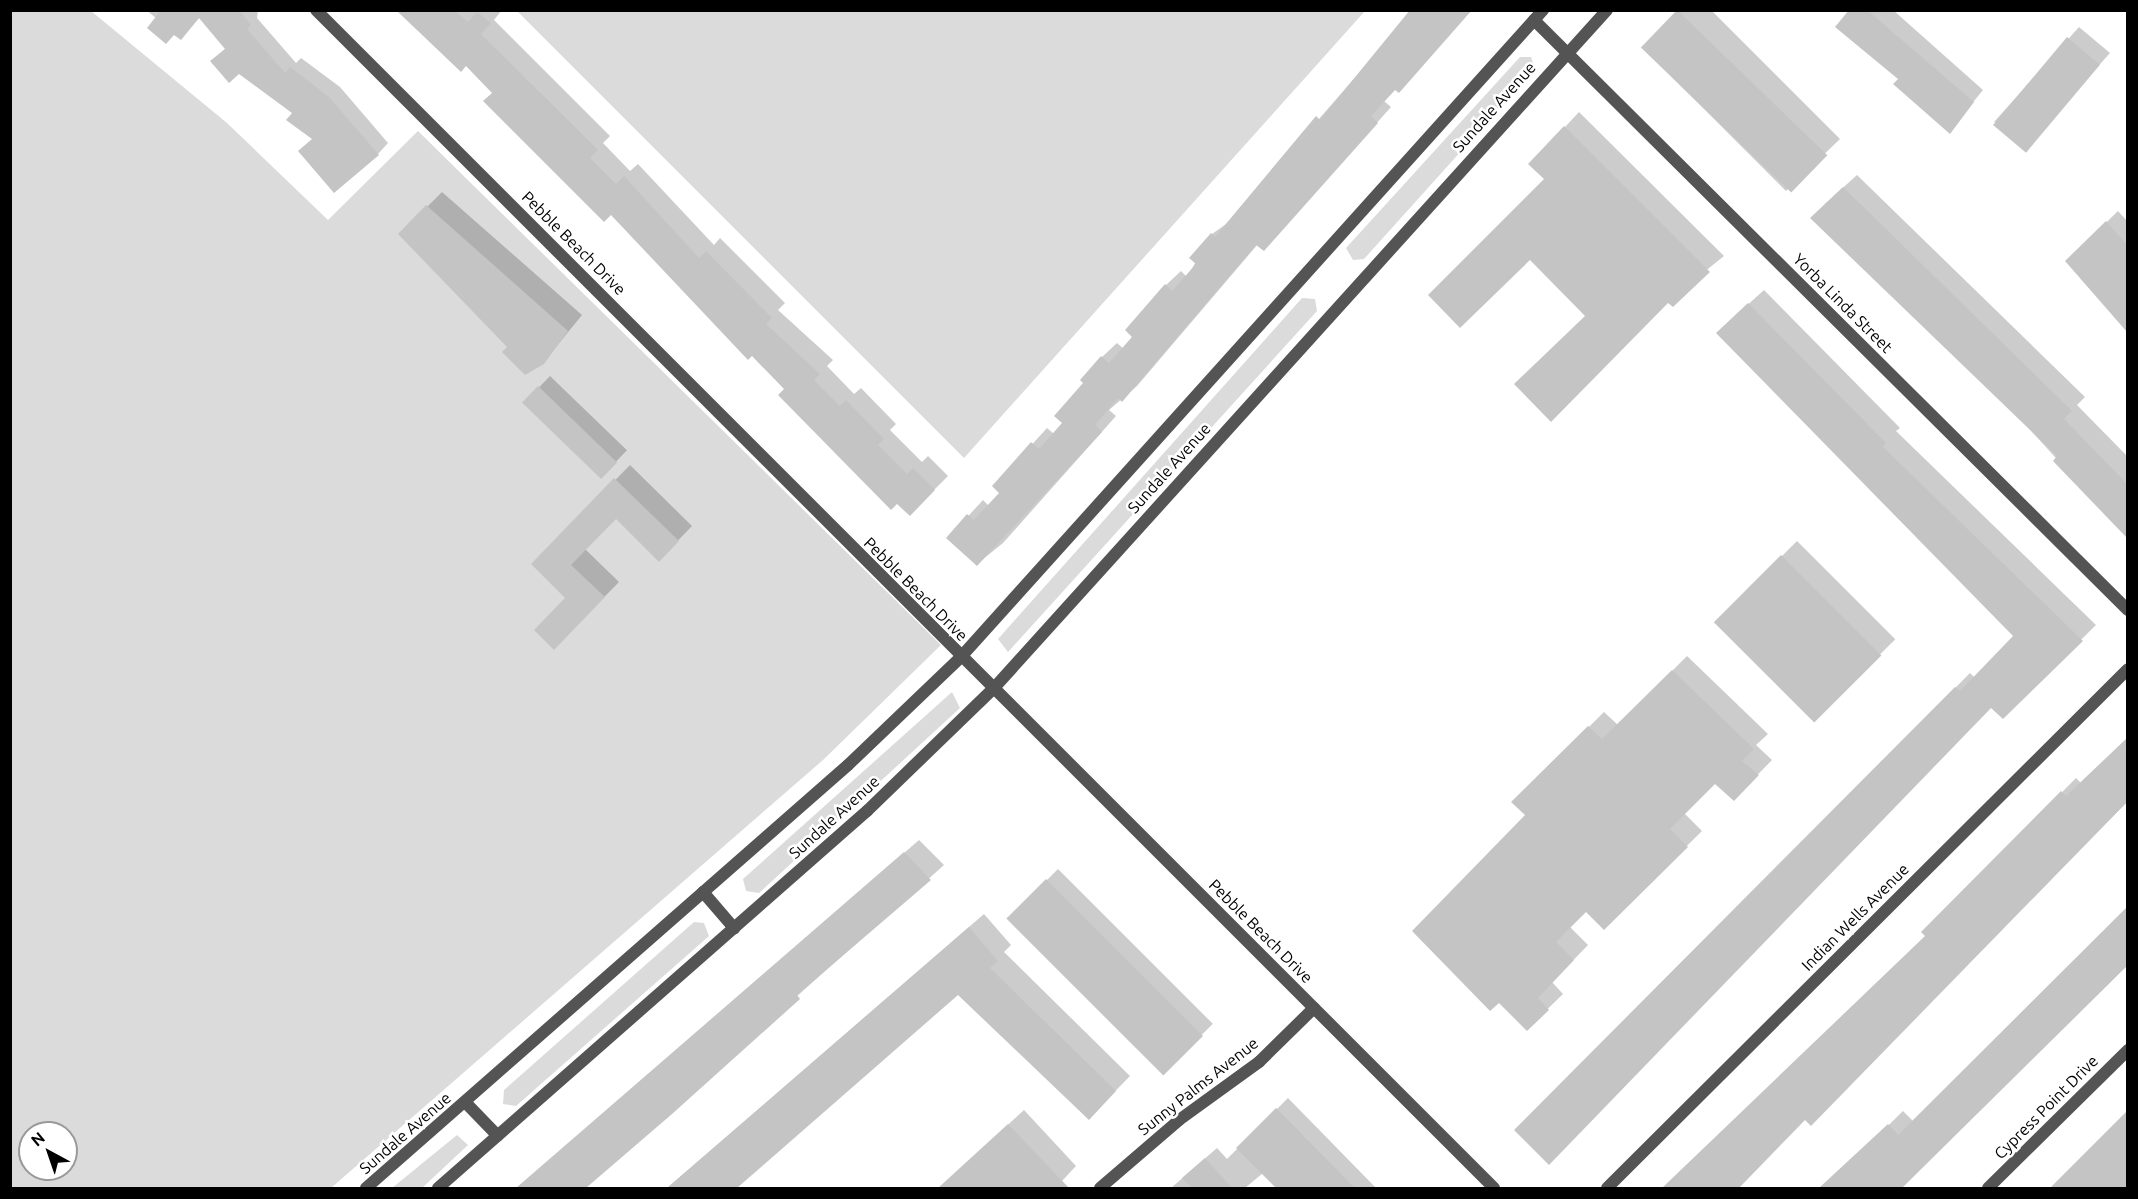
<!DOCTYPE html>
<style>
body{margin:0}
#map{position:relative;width:2138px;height:1199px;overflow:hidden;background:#fff;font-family:Ubuntu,sans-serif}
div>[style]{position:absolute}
.green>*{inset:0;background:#dbdbdb}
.shadow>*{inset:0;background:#0003;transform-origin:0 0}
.building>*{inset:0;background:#c4c4c4;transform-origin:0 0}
.street>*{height:12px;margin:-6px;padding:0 6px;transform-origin:6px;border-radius:6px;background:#545454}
span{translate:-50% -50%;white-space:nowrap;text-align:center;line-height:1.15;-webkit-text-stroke:5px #fff;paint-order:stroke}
.street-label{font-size:16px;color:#000}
.frame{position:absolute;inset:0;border:12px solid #000;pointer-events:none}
.north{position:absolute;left:18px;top:1121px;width:60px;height:60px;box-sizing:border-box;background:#fff;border:2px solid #999;border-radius:50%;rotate:320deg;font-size:16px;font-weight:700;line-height:24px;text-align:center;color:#000}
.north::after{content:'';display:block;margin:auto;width:21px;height:27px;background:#000;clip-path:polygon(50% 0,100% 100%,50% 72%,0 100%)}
</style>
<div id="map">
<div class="green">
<div style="clip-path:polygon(evenodd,10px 11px,91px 11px,227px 123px,328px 220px,418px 131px,941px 645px,823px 760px,331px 1188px,11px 1188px,10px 11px,30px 1133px,66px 1133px,66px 1169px,30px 1169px,30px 1133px)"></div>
<div style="clip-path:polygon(517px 11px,1365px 11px,964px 458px)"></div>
<div style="clip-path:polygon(1520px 57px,1531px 57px,1535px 69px,1364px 259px,1353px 260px,1346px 248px)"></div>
<div style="clip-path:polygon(1302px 298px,1315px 299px,1317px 311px,1008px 652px,998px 639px)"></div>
<div style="clip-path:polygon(952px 692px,960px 708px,759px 893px,746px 891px,743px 879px)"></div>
<div style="clip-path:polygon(694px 922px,704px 923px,709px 936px,516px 1106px,503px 1104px,504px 1090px)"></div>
<div style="clip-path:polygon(457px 1135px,468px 1145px,422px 1188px,392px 1188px)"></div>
</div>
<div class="shadow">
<div style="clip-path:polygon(146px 10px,258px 10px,257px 18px,296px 63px,301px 58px,340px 87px,388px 143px,378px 154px,313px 138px,294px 113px,239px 72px,212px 61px,226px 48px,200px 17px,181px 38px)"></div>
<div style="clip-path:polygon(396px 10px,502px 10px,494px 20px,610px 136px,603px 143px,630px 171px,638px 164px,714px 245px,720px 238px,785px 303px,778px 310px,833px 360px,827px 366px,854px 394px,861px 388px,896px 424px,890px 430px,922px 462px,928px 456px,948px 476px,910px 514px,466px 65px,461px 70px)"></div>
<div style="clip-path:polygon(1414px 10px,1472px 10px,1384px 101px,1391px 107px,1278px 234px,1258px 244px,1137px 386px,1109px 410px,1116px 416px,1003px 543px,977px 564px,948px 538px,983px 500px,989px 506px,1001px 493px,994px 486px,1047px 428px,1054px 434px,1064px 423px,1102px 357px,1117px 343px,1124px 349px,1166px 285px,1181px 271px,1187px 277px,1212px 234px,1229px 222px)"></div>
<div style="clip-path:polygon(1679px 10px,1711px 10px,1840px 139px,1786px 191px,1644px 49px)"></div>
<div style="clip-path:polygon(1851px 10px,1893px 10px,1983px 90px,1949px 132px,1901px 79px)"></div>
<div style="clip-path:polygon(2079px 27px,2110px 53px,2036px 136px,1994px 122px)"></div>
<div style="clip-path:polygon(1579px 112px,1724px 256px,1668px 301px,1587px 315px,1546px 179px,1565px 127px)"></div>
<div style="clip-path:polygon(1857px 175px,2085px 397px,2077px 405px,2128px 457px,2123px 532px,1825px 204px)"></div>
<div style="clip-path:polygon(442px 192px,582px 315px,543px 363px,509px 347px,400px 234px)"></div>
<div style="clip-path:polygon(2118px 211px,2128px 222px,2128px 330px,2067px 261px)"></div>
<div style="clip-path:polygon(1764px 290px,1900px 428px,1896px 431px,2096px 625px,2003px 717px,1991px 706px,1516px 1130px,1970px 673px,1975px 678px,2015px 636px,1732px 319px)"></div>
<div style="left:550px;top:376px;width:107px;height:36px;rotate:44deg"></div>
<div style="clip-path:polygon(630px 465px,692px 526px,659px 560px,616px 518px,585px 549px,619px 582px,554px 648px,568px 598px,533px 564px)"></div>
<div style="left:1797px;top:541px;width:139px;height:115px;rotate:45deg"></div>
<div style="clip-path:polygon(1687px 656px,1768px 734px,1756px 745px,1772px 760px,1734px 799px,1715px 782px,1684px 813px,1702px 831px,1604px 928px,1586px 910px,1569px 926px,1588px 945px,1552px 982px,1563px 994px,1527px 1029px,1527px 815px,1513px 802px,1604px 712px,1618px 725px)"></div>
<div style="clip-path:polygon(2128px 739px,2128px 801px,1811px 1124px,1806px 1118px,1738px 1188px,1665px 1188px,1927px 935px,1924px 932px,2076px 778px,2081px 783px)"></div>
<div style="clip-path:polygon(919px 840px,944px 865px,582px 1188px,518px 1188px)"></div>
<div style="left:1058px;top:869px;width:219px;height:70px;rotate:45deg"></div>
<div style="clip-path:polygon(2128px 909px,2128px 961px,1900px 1188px,1825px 1188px,1903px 1111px,1914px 1122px)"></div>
<div style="clip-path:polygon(984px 914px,1011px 945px,1004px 952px,1130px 1076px,1089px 1118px,958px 993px,734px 1188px,667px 1188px)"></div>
<div style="clip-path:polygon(1288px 1098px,1376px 1188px,1279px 1188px,1263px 1173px,1245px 1188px,1171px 1188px,1217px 1148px,1227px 1159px)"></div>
<div style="clip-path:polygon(1024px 1110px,1076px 1166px,1062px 1181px,1053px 1188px,939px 1188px)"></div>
<div style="clip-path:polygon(2128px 1117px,2128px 1188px,2056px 1188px)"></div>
</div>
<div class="building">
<div style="clip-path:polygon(161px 10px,239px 10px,251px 25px,247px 29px,285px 73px,290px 67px,329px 97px,379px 155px,334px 193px,298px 151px,312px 139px,286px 120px,292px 113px,239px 74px,229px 83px,210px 61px,225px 49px,199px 18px,181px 40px,174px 35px,166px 44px,147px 28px)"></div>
<div style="clip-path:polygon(396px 10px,454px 10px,468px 22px,477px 12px,491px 23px,481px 34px,598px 150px,590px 158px,616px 184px,624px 176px,699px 258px,706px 251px,772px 318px,766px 324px,820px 374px,814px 380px,840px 406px,846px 400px,884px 439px,878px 445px,907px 474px,913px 468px,935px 490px,910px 516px,897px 504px,891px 510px,778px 395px,784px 389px,752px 356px,748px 360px,611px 215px,604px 222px,483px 101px,492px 93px,466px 66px,461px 72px)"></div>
<div style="clip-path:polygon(1410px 10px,1472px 10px,1399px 93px,1395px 90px,1371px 116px,1378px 123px,1264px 251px,1256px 245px,1122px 402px,1118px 398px,1095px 425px,1102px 432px,977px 566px,946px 538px,967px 514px,974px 520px,999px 493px,992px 486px,1031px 442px,1039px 449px,1062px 423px,1054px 416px,1083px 383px,1080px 380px,1101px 356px,1109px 363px,1132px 337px,1125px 330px,1165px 284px,1172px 291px,1196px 264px,1189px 258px,1211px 233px,1215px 237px,1316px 116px,1320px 120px)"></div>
<div style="left:1677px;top:10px;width:209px;height:52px;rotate:44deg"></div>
<div style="clip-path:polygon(1849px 10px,1867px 10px,1974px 102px,1950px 134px,1893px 84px,1898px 79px,1835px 27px)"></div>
<div style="left:2067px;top:37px;width:43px;height:115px;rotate:40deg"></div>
<div style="clip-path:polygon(1564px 126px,1710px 272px,1673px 307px,1668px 303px,1551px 422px,1514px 384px,1585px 316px,1530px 260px,1460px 328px,1428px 295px,1544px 179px,1528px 164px)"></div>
<div style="clip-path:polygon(1843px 187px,2072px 411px,2064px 419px,2127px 484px,2127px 538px,2053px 461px,2057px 456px,1810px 218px)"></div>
<div style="clip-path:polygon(426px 205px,568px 331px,544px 364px,525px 375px,502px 352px,507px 347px,398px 234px)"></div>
<div style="clip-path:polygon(2106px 221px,2127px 245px,2127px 332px,2065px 261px)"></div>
<div style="clip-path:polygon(1748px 303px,1886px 443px,1883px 447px,2083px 641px,2003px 719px,1991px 708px,1549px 1165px,1514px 1130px,1955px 687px,1960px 691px,2013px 636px,1716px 333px)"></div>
<div style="left:538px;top:386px;width:110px;height:23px;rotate:44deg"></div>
<div style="clip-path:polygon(614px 478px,679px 541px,659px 562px,616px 519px,571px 565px,605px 597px,554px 650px,534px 630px,565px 598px,531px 564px)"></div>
<div style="left:1781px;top:555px;width:142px;height:95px;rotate:45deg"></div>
<div style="clip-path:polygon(1672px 670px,1754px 749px,1742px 761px,1759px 775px,1734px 801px,1715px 784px,1670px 829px,1688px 847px,1604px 930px,1586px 912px,1556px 942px,1574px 960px,1538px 998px,1549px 1010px,1527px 1031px,1499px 1003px,1490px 1011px,1412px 931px,1525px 815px,1511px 802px,1588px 726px,1602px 739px)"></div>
<div style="clip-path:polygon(2127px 738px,2127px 802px,1811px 1126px,1805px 1120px,1739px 1188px,1662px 1188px,1925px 936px,1921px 932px,2061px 791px,2066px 796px)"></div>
<div style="clip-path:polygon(904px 852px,931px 880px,797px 995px,800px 999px,672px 1114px,586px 1188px,516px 1188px)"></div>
<div style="left:1046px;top:879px;width:222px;height:56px;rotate:45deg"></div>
<div style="clip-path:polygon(2127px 907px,2127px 966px,1902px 1188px,1819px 1188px,1888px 1124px,1898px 1135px)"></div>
<div style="clip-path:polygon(969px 927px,998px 961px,990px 968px,1116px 1091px,1089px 1120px,958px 995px,737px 1188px,667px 1188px)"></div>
<div style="clip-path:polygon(1276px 1108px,1355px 1188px,1276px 1188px,1236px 1148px)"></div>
<div style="clip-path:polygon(2127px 1111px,2127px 1188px,2050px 1188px)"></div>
<div style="clip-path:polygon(1008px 1124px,1069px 1188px,938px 1188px)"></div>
<div style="clip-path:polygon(1205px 1158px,1232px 1188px,1192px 1188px,1182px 1178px)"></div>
</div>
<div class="street">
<div style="left:316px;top:10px;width:1666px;rotate:45deg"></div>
<div style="left:1534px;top:20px;width:837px;rotate:44.81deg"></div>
<div style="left:703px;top:892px;width:48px;rotate:49.3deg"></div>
<div style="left:465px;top:1102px;width:47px;rotate:45.9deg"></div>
<div style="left:366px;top:1188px;width:641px;rotate:-41.27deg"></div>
<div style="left:848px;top:765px;width:155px;rotate:-43.7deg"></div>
<div style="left:960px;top:658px;width:872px;rotate:-48.02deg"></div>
<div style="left:438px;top:1188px;width:571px;rotate:-41.31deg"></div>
<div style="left:867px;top:811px;width:177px;rotate:-44.1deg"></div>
<div style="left:994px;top:688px;width:914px;rotate:-47.88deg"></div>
<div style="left:1100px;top:1188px;width:104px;rotate:-40.7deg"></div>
<div style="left:1179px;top:1120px;width:99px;rotate:-35.9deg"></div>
<div style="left:1259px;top:1062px;width:77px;rotate:-44.5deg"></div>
<div style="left:1607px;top:1188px;width:735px;rotate:-44.89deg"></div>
<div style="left:1988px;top:1188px;width:197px;rotate:-44.6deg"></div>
</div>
<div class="street-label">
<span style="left:1494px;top:107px;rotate:-48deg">Sundale Avenue</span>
<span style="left:574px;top:243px;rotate:45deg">Pebble Beach Drive</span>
<span style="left:1843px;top:303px;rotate:45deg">Yorba Linda Street</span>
<span style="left:1169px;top:468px;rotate:-48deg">Sundale Avenue</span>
<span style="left:916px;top:589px;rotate:45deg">Pebble Beach Drive</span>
<span style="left:834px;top:817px;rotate:-42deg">Sundale Avenue</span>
<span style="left:1855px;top:917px;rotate:-45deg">Indian Wells Avenue</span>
<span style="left:1261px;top:931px;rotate:45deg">Pebble Beach Drive</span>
<span style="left:1198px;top:1086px;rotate:-38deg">Sunny Palms Avenue</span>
<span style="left:2046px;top:1107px;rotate:-45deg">Cypress Point Drive</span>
<span style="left:405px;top:1133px;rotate:-41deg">Sundale Avenue</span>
</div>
<div class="frame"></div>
<div class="north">N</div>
</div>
